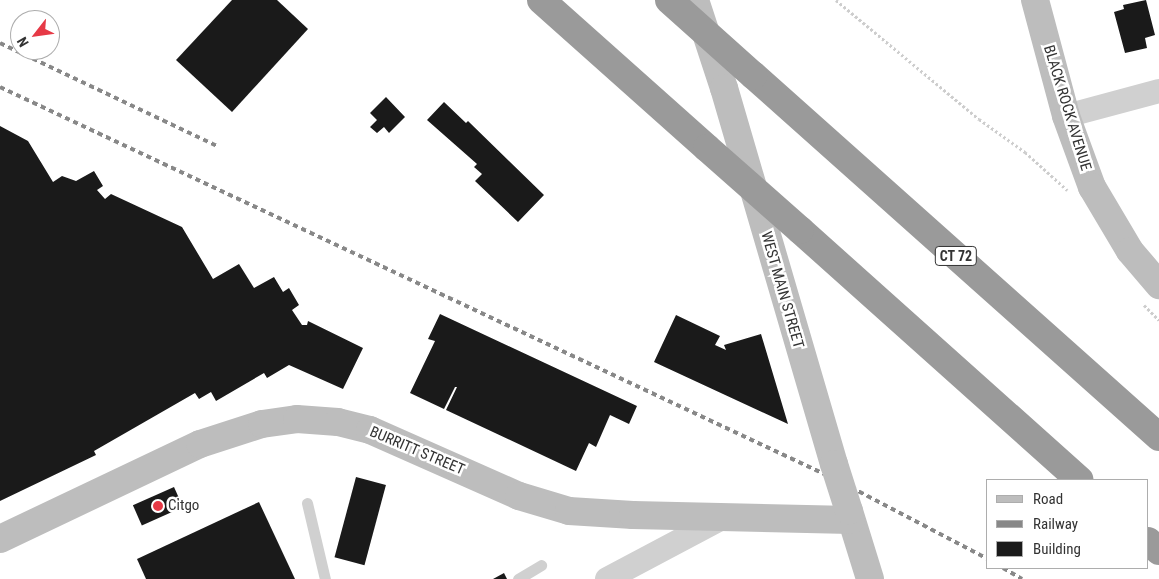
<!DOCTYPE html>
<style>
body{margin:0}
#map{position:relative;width:1159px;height:579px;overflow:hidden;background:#fff;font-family:"Roboto Condensed",sans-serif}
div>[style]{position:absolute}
.building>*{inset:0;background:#1a1a1a;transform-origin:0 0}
.path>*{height:3px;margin-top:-1.5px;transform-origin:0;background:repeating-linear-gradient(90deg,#cdcdcd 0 2.5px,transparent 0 5px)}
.lane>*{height:11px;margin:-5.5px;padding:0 5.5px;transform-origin:5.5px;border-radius:5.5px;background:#d0d0d0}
.street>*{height:24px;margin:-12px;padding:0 12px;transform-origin:12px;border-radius:12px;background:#d0d0d0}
.secondary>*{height:28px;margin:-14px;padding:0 14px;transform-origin:14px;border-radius:14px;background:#bdbdbd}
.highway>*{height:28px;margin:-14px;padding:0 14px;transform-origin:14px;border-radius:14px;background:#9a9a9a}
.rail>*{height:4px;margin-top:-2px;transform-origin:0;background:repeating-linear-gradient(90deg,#888 0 5px,transparent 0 9px)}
.secondary-bridge>*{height:28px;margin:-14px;padding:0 14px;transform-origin:14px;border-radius:14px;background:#bdbdbd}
.highway-bridge>*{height:28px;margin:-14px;padding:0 14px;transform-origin:14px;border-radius:14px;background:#9a9a9a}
.dots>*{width:14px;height:14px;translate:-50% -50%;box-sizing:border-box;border:2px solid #fff;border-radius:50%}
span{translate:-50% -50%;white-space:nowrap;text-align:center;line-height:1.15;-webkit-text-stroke:5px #fff;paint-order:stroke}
.shield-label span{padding:1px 4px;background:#fff;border:1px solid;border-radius:4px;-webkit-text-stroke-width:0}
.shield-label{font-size:14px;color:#333;font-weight:700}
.street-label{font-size:15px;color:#333}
.poi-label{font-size:15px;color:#333}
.left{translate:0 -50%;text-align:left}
.legend{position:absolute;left:986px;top:479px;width:162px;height:90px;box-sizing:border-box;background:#fff;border:1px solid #adadad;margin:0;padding:6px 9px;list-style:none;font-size:15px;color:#333}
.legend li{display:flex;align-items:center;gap:10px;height:25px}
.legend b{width:25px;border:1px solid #adadad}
.north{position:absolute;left:10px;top:10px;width:50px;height:50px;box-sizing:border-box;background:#fff;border:1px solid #adadad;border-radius:50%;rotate:240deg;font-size:14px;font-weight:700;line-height:20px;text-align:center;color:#333}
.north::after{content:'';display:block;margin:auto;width:18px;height:22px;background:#e63946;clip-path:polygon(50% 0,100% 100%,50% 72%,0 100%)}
</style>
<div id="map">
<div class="building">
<div style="clip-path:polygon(232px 0,277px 0,308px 29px,232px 112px,176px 60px)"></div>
<div style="clip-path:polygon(1146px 0,1155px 35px,1145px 38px,1147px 48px,1125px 53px,1114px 12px,1124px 9px,1123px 5px)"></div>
<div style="clip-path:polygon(386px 97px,405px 117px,389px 133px,384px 127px,377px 133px,370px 127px,377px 120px,370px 113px)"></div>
<div style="clip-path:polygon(444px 102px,466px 123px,468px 121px,544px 195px,518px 222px,475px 181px,482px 174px,474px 167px,477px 164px,427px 120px)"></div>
<div style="clip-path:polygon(0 126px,28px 141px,53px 182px,62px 176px,76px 181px,94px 171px,103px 186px,97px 190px,105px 199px,111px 194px,182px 227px,213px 279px,239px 264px,254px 288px,274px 277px,283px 292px,289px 288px,299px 305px,292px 310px,302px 325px,307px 325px,308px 321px,363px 348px,343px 389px,289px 365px,267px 378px,264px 373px,216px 401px,211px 392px,199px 399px,195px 393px,94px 451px,96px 455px,0 501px)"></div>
<div style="clip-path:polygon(440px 314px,637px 406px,629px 424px,610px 415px,596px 447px,589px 443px,576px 471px,446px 410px,457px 387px,455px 387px,444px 409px,410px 393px,435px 341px,428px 339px)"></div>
<div style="clip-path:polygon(676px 315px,720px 336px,715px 345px,726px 350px,724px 345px,761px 334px,788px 424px,654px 362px)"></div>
<div style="left:356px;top:477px;width:31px;height:83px;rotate:15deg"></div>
<div style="left:174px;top:487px;width:22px;height:45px;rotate:66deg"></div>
<div style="clip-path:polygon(259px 502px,295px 579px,146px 579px,137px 559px)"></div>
<div style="clip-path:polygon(504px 573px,507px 579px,493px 579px)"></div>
</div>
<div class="path">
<div style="left:836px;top:0;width:186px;rotate:39.8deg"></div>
<div style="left:979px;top:119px;width:57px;rotate:35.7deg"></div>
<div style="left:1025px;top:152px;width:57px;rotate:42.1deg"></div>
<div style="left:1144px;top:305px;width:21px;rotate:45deg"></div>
</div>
<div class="lane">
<div style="left:307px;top:503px;width:78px;rotate:76.7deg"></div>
<div style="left:518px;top:579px;width:27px;rotate:-31deg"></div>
</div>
<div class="street">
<div style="left:1066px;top:116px;width:96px;rotate:-15deg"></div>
<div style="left:607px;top:579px;width:132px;rotate:-27.9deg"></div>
</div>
<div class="secondary">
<div style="left:695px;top:0;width:93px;rotate:71.8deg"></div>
<div style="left:724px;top:88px;width:392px;rotate:73.7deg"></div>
<div style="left:1035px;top:0;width:120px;rotate:75deg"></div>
<div style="left:1066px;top:116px;width:76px;rotate:69.9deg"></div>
<div style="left:1092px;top:187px;width:74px;rotate:59.3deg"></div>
<div style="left:1130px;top:251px;width:45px;rotate:49.5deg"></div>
<div style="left:849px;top:511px;width:71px;rotate:72.8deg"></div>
<div style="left:0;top:539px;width:221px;rotate:-25.4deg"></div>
<div style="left:200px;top:444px;width:65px;rotate:-17.9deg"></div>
<div style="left:262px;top:424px;width:35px;rotate:-8deg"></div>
<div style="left:297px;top:419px;width:41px;rotate:4.2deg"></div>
<div style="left:338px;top:422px;width:33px;rotate:14deg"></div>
<div style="left:370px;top:430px;width:163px;rotate:23.9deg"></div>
<div style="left:519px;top:496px;width:52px;rotate:16.7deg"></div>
<div style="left:569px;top:511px;width:64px;rotate:3.6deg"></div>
<div style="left:633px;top:515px;width:218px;rotate:1.3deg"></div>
</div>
<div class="highway">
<div style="left:541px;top:0;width:222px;rotate:41.7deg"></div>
<div style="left:753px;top:75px;width:544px;rotate:41.72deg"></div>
<div style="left:800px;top:230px;width:375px;rotate:41.8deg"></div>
<div style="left:1148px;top:541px;width:15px;rotate:42deg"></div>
</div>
<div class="rail">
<div style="left:0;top:43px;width:242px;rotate:25.4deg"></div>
<div style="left:0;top:87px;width:922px;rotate:25.15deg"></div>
<div style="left:835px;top:479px;width:173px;rotate:27.6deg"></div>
<div style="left:1003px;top:568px;width:22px;rotate:30deg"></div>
</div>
<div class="secondary-bridge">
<div style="left:834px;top:464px;width:49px;rotate:72.3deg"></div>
</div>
<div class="highway-bridge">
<div style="left:669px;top:0;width:113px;rotate:41.8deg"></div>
<div style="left:707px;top:148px;width:124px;rotate:41.4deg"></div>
</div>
<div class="dots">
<div style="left:158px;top:506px;background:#e63946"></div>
</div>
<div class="shield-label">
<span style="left:956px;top:256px">CT 72</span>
</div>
<div class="street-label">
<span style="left:1067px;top:108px;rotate:73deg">BLACK ROCK AVENUE</span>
<span style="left:782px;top:290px;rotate:74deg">WEST MAIN STREET</span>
<span style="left:417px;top:451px;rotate:23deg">BURRITT STREET</span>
</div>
<div class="poi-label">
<span class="left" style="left:168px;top:506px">Citgo</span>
</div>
<ul class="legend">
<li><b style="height:6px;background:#bdbdbd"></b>Road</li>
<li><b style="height:6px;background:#888"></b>Railway</li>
<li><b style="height:14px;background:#1a1a1a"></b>Building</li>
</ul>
<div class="north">N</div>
</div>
